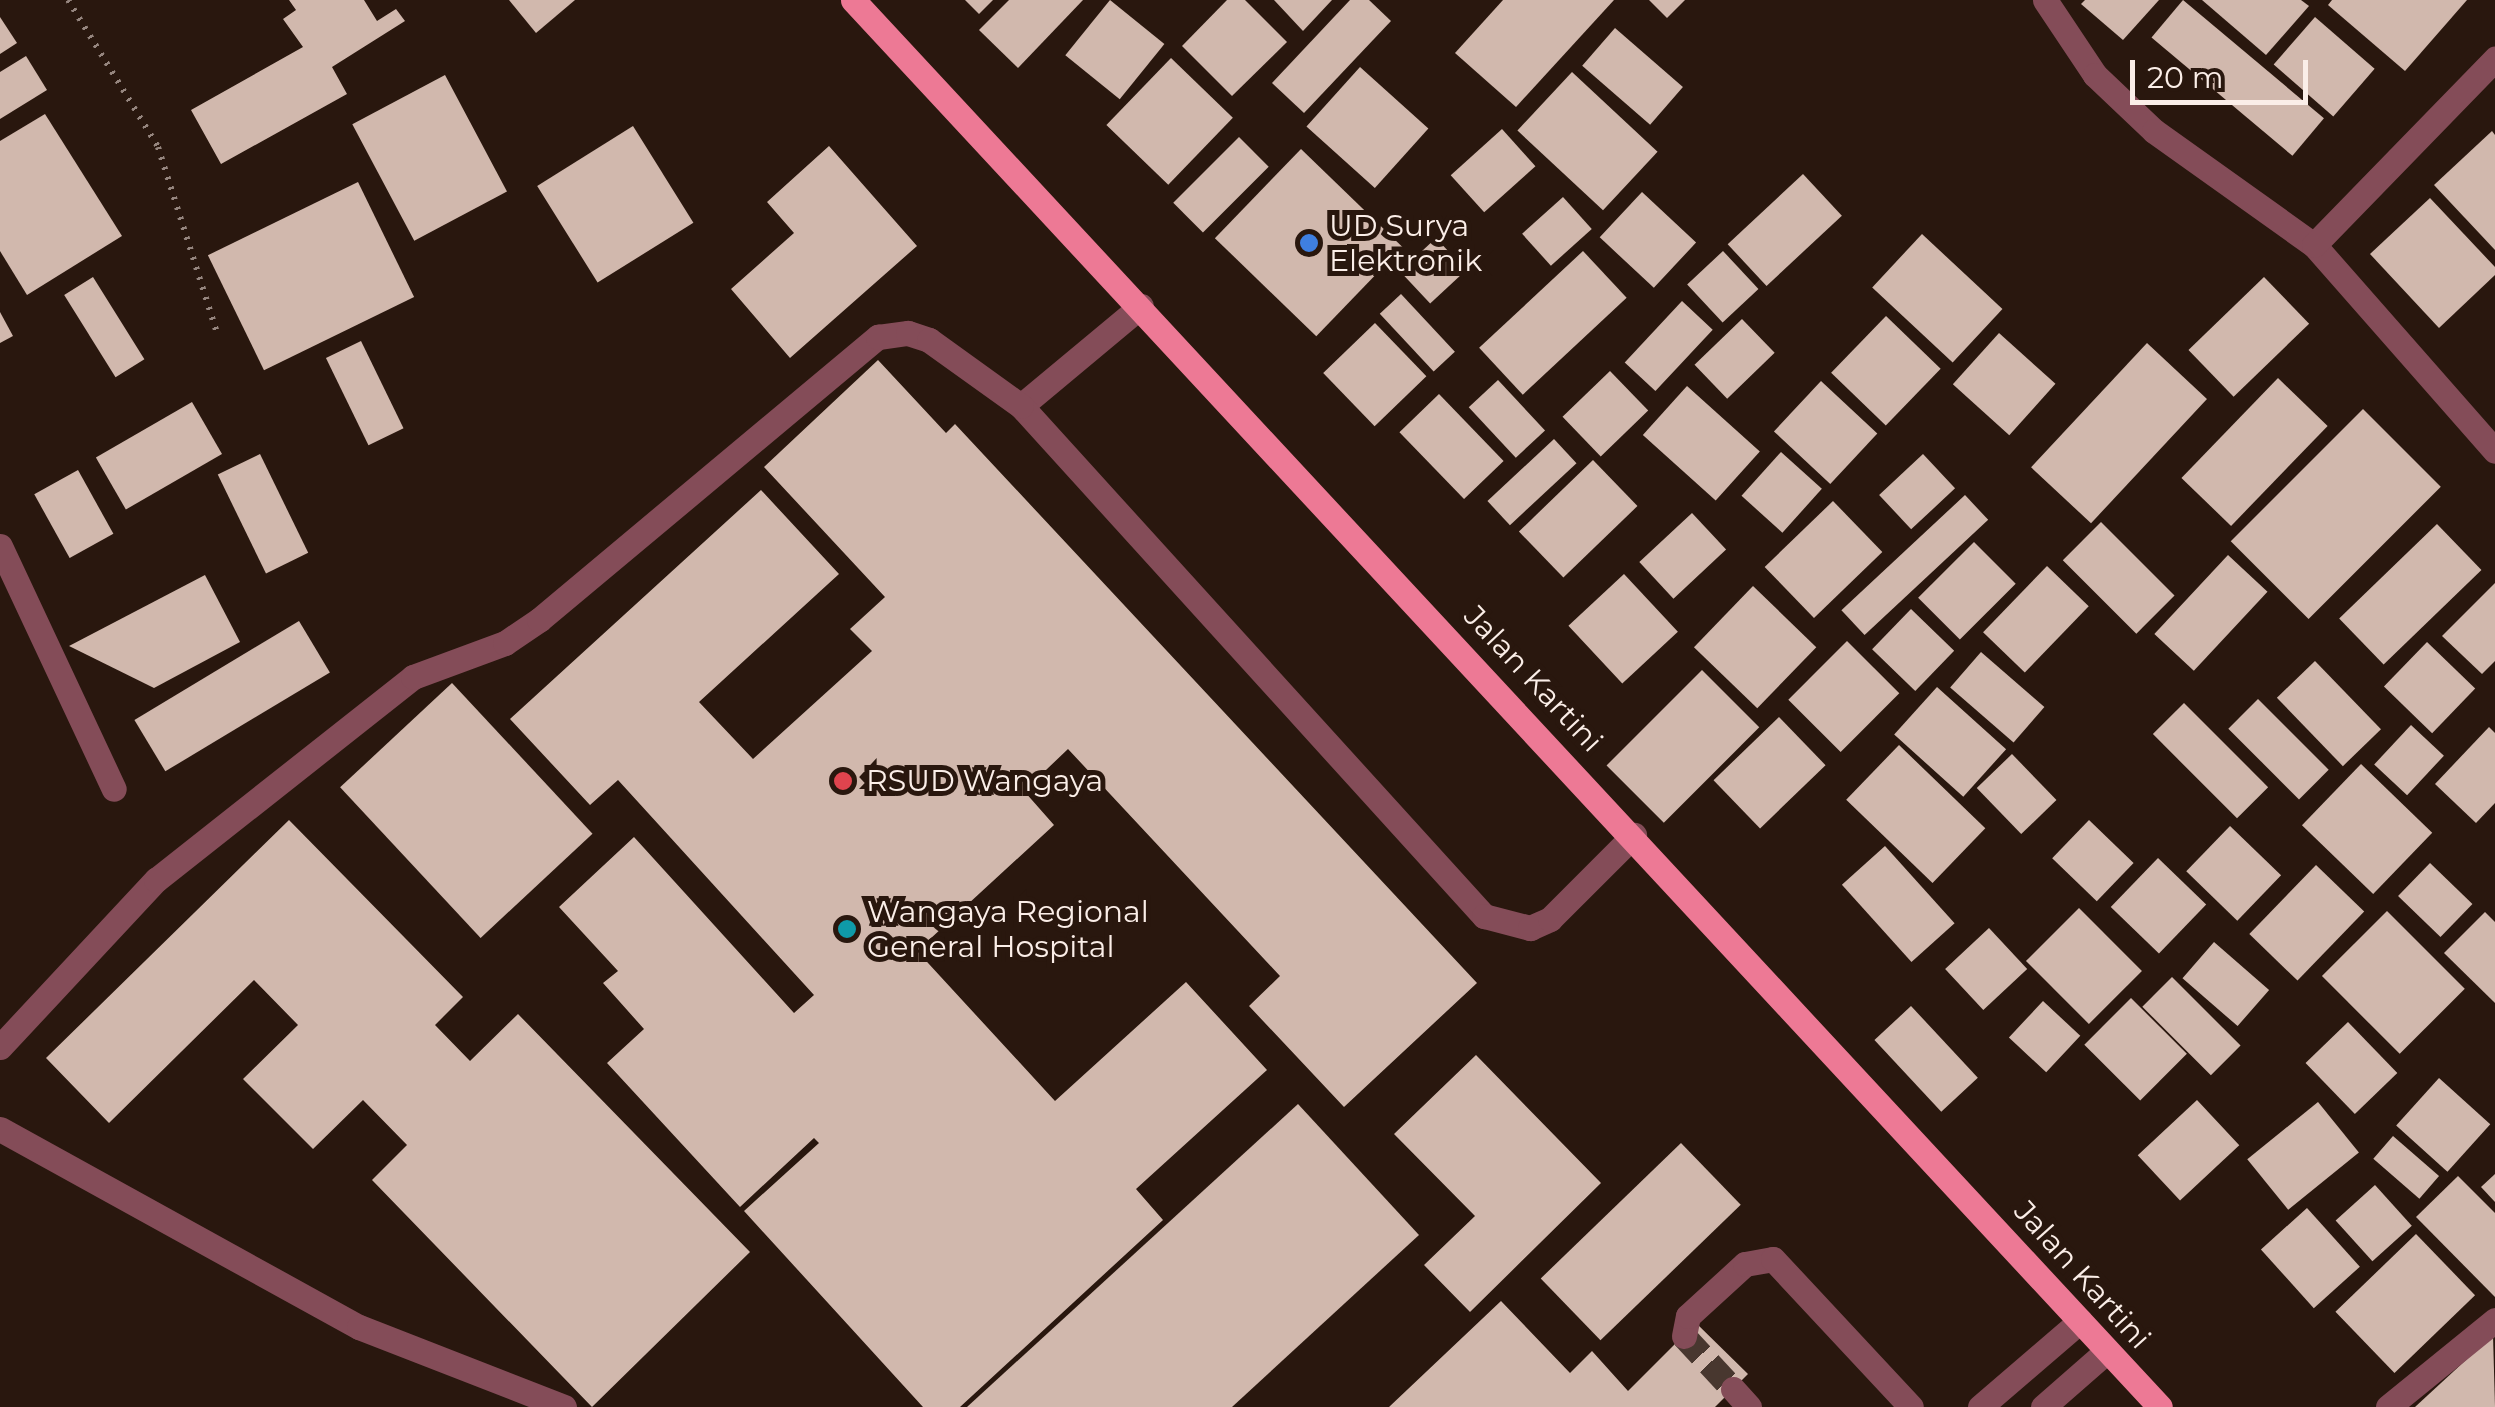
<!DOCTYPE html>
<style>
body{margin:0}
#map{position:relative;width:2495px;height:1407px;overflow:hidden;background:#29170e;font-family:Montserrat,sans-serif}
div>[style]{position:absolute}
.building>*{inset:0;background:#d1b8ad;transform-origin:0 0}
.minor-tunnel>*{height:25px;margin-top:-12.5px;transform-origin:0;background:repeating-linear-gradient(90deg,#48372f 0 25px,transparent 0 37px)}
.path>*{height:6px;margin-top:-3px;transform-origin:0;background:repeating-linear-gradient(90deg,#95857e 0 2.5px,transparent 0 10.5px)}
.minor>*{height:25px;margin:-12.5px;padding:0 12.5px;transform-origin:12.5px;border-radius:12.5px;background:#844c58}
.major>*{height:25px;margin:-12.5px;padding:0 12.5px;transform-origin:12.5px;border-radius:12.5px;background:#ed7995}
.dots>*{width:28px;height:28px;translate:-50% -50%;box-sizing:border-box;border:5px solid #29170e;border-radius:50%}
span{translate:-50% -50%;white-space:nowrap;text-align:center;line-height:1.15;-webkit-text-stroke:10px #29170e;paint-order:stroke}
.poi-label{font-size:30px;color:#fbeee8}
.left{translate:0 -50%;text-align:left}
.street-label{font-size:30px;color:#fbeee8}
.scale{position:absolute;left:2130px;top:60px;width:178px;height:45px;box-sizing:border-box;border:5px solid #fbeee8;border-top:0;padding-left:12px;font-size:30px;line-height:35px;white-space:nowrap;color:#fbeee8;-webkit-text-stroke:8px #29170e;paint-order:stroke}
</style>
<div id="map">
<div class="building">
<div style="clip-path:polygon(289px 0,364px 0,377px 21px,396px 9px,405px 21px,332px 67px,347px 94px,221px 164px,191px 110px,303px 47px,283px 19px,296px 10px)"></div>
<div style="clip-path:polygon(509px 0,575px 0,536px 33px)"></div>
<div style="clip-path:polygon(965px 0,993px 0,979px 14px)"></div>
<div style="clip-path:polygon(1009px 0,1083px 0,1018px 68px,979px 30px)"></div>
<div style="left:1110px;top:0;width:70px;height:71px;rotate:39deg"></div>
<div style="clip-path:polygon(1227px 0,1245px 0,1287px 42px,1232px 96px,1182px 46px)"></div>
<div style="clip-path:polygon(1274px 0,1332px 0,1303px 31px)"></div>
<div style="clip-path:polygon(1350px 0,1369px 0,1391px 21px,1304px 113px,1272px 83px)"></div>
<div style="clip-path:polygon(1503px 0,1614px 0,1516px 107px,1455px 53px)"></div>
<div style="clip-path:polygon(1649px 0,1685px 0,1667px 18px)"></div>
<div style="clip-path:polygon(2085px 0,2159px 0,2123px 40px,2081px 4px)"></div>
<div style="left:2183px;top:0;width:184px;height:49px;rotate:40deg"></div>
<div style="clip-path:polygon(2202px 0,2301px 0,2309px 6px,2266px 55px)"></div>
<div style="clip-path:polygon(2332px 0,2467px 0,2405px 71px,2328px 5px)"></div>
<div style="clip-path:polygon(0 17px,17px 43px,0 54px)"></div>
<div style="left:2315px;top:17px;width:79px;height:63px;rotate:41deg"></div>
<div style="left:1615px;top:28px;width:90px;height:50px;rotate:41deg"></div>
<div style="clip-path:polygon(26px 56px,47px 90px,0 119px,0 72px)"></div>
<div style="left:1171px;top:58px;width:86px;height:93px;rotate:44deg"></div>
<div style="left:1360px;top:67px;width:92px;height:80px;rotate:42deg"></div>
<div style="left:1572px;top:72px;width:117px;height:80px;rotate:43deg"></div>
<div style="left:445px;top:75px;width:132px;height:105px;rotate:62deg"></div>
<div style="clip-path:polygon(45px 114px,122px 236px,27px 295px,0 251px,0 141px)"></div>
<div style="left:633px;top:126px;width:114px;height:113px;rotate:58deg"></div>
<div style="left:1502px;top:129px;width:50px;height:69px;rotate:48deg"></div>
<div style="clip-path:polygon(2492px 131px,2495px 135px,2495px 250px,2434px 185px)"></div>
<div style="left:1239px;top:137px;width:42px;height:93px;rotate:45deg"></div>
<div style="clip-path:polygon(829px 146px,917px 246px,790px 358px,731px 289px,794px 233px,767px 202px)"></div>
<div style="left:1301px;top:149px;width:141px;height:124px;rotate:44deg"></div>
<div style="left:1803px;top:174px;width:57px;height:103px;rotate:47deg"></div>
<div style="left:358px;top:182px;width:128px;height:167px;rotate:64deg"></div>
<div style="left:1642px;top:192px;width:74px;height:62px;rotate:43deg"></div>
<div style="left:1563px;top:197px;width:43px;height:55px;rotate:48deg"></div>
<div style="clip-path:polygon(2430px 198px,2495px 267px,2495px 275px,2439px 328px,2370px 254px)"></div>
<div style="left:1922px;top:234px;width:110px;height:73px;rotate:43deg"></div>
<div style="left:1436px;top:238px;width:44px;height:49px;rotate:47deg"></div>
<div style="left:1583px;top:251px;width:64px;height:142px;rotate:47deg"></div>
<div style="left:1723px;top:251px;width:52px;height:49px;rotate:47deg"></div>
<div style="left:93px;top:277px;width:97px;height:34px;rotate:58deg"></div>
<div style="left:2264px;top:277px;width:65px;height:105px;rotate:46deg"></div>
<div style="left:1401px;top:294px;width:79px;height:29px;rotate:47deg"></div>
<div style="left:1682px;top:301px;width:42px;height:84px;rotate:43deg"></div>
<div style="clip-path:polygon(0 312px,13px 336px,0 343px)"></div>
<div style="left:1886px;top:316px;width:76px;height:79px;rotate:44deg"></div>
<div style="left:1742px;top:319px;width:47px;height:66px;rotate:46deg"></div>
<div style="left:1375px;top:323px;width:74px;height:72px;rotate:46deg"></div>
<div style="left:1999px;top:333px;width:76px;height:69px;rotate:42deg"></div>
<div style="left:361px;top:341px;width:97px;height:39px;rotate:64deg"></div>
<div style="left:2147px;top:343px;width:82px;height:170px;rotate:43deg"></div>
<div style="clip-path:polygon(878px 360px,946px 433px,955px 424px,1477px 983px,1344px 1107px,1249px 1006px,1280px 976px,1068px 749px,1024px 791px,1054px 825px,917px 951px,1055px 1101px,1186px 982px,1267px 1070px,1136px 1189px,1163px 1220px,960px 1407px,923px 1407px,744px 1211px,819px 1143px,814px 1138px,740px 1207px,607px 1063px,644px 1029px,603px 983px,618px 971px,559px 907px,634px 837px,794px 1013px,814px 995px,618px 780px,590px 805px,510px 719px,761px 490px,839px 574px,699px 702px,753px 759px,872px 651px,850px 629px,885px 597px,764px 467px)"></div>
<div style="left:1610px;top:371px;width:55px;height:66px;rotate:46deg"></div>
<div style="left:2278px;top:378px;width:69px;height:139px;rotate:44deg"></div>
<div style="left:1498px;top:380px;width:69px;height:40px;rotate:47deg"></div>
<div style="left:1821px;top:381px;width:77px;height:69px;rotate:43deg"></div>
<div style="left:1687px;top:386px;width:98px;height:66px;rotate:42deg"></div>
<div style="left:1439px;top:394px;width:93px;height:55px;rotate:46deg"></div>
<div style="left:192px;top:402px;width:60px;height:111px;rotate:60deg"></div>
<div style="left:2363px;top:409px;width:110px;height:187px;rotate:45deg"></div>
<div style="left:1554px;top:439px;width:33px;height:91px;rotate:47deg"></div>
<div style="left:1781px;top:452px;width:55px;height:59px;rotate:42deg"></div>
<div style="left:260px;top:454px;width:110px;height:47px;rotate:64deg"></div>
<div style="left:1923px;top:454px;width:47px;height:60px;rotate:47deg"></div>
<div style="left:1593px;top:460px;width:64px;height:103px;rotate:46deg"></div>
<div style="left:78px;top:470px;width:73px;height:50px;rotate:61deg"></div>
<div style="left:1965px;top:495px;width:34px;height:169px;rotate:47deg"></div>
<div style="left:1833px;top:501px;width:71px;height:95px;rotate:46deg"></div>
<div style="left:1692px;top:513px;width:50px;height:72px;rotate:47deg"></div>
<div style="left:2101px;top:522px;width:104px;height:54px;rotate:45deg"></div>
<div style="left:2437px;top:524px;width:64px;height:136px;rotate:46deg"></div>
<div style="left:1974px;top:542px;width:59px;height:79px;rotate:45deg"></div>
<div style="left:2228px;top:555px;width:54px;height:108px;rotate:43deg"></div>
<div style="left:2047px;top:566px;width:58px;height:92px;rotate:44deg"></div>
<div style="left:1624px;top:574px;width:79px;height:76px;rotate:47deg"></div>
<div style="clip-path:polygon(205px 575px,240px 642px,154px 688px,69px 646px)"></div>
<div style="clip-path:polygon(2495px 583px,2495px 661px,2482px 674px,2442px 636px)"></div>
<div style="left:1753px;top:586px;width:88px;height:85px;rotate:44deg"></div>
<div style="left:1911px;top:609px;width:60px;height:56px;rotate:44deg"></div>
<div style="left:299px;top:621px;width:60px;height:192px;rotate:59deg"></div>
<div style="left:1847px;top:641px;width:74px;height:83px;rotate:45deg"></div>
<div style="left:2427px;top:642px;width:67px;height:62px;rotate:44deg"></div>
<div style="left:1981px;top:652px;width:84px;height:47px;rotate:41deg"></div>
<div style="left:2315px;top:661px;width:95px;height:53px;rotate:46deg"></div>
<div style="left:1702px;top:670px;width:81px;height:135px;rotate:45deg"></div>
<div style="left:452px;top:683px;width:206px;height:153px;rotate:47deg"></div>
<div style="left:1937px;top:687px;width:93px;height:64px;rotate:42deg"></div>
<div style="left:2258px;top:699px;width:100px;height:42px;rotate:45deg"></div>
<div style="left:2184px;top:703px;width:119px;height:44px;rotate:45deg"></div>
<div style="left:1779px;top:717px;width:67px;height:91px;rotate:46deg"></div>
<div style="left:2411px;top:725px;width:45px;height:54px;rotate:43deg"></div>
<div style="clip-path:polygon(2489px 727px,2495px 733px,2495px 803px,2476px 823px,2435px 784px)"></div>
<div style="left:1899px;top:745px;width:120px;height:76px;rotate:44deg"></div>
<div style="left:2012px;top:754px;width:64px;height:49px;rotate:46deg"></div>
<div style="left:2361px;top:764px;width:99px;height:85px;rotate:44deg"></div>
<div style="clip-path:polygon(289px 820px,463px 997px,435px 1025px,470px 1061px,518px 1014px,750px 1252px,592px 1407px,372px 1180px,407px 1145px,363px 1100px,313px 1149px,243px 1079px,298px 1025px,254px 980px,109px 1123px,46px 1058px)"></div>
<div style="left:2089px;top:820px;width:62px;height:53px;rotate:44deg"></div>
<div style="left:2230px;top:826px;width:71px;height:63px;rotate:44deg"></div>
<div style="left:1885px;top:846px;width:104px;height:58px;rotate:48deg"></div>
<div style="left:2158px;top:858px;width:67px;height:68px;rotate:44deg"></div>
<div style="left:2430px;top:863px;width:59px;height:46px;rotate:44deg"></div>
<div style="left:2316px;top:865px;width:67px;height:96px;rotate:44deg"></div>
<div style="left:2079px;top:908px;width:89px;height:75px;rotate:45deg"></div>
<div style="left:2387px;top:911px;width:110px;height:92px;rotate:45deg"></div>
<div style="clip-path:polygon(2485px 912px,2495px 922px,2495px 1003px,2444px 953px)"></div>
<div style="left:1989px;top:928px;width:56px;height:60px;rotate:47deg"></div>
<div style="left:2214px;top:942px;width:73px;height:48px;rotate:41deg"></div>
<div style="left:2172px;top:977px;width:97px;height:42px;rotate:45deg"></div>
<div style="left:2131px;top:998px;width:79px;height:66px;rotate:45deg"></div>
<div style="left:2043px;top:1001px;width:51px;height:50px;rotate:43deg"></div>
<div style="left:1911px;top:1006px;width:98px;height:50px;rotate:47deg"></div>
<div style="left:2348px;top:1022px;width:71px;height:59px;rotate:46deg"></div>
<div style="clip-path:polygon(1476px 1055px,1601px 1183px,1470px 1312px,1424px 1265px,1475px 1216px,1394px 1134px)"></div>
<div style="left:2439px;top:1078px;width:69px;height:64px;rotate:42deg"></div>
<div style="left:2197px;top:1100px;width:62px;height:81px;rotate:47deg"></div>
<div style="left:2318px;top:1102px;width:65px;height:91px;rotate:51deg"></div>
<div style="clip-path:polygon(1298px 1104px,1419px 1235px,1232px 1407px,967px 1407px)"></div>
<div style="left:2393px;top:1136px;width:61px;height:30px;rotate:41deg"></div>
<div style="left:1681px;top:1143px;width:86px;height:195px;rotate:46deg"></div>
<div style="clip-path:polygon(2495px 1174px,2495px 1202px,2481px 1187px)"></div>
<div style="clip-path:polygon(2458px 1176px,2495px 1213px,2495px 1297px,2416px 1217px)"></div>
<div style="left:2375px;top:1185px;width:55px;height:53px;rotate:48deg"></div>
<div style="left:2307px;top:1208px;width:79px;height:62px;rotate:48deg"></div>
<div style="left:2416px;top:1234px;width:85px;height:112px;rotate:46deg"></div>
<div style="clip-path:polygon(1501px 1301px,1570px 1373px,1592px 1351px,1628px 1391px,1696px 1323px,1748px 1374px,1715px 1407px,1389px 1407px)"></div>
<div style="clip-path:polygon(2493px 1335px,2495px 1407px,2415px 1407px)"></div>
</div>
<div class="minor-tunnel">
<div style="left:1684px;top:1336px;width:72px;rotate:47.2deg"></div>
</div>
<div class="path">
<div style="left:68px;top:0;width:172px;rotate:58.5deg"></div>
<div style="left:158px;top:147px;width:192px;rotate:72.4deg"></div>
</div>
<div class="minor">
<div style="left:2045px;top:0;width:90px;rotate:56.3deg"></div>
<div style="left:2095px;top:75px;width:81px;rotate:43.5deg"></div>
<div style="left:2154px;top:131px;width:196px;rotate:35.5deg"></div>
<div style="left:2314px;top:245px;width:274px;rotate:48.7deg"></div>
<div style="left:2314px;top:245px;width:260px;rotate:-45.8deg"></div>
<div style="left:1141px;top:306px;width:156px;rotate:140.2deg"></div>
<div style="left:1021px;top:406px;width:689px;rotate:47.77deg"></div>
<div style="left:1484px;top:916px;width:48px;rotate:14.6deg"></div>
<div style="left:1530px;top:928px;width:22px;rotate:-24deg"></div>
<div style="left:1550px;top:919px;width:119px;rotate:-45deg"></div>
<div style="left:0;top:546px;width:268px;rotate:64.9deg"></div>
<div style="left:0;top:1047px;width:229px;rotate:-47deg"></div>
<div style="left:156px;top:880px;width:328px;rotate:-38.3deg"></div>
<div style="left:413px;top:677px;width:98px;rotate:-20.3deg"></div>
<div style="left:505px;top:643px;width:41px;rotate:-34.1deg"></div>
<div style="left:539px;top:620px;width:442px;rotate:-39.9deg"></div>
<div style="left:878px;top:337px;width:30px;rotate:-8deg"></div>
<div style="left:908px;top:333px;width:22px;rotate:18deg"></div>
<div style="left:929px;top:340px;width:113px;rotate:35.7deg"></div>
<div style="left:0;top:1129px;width:410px;rotate:28.9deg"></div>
<div style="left:359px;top:1327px;width:220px;rotate:21.3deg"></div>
<div style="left:1684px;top:1336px;width:20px;rotate:-79deg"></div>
<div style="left:1688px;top:1316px;width:77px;rotate:-42.4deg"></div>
<div style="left:1745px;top:1264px;width:28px;rotate:-10deg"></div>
<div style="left:1773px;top:1259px;width:202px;rotate:47deg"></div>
<div style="left:1733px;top:1389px;width:24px;rotate:48deg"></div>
<div style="left:1980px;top:1407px;width:132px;rotate:-40.7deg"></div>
<div style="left:2043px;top:1407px;width:85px;rotate:-41.2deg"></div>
<div style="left:2388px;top:1407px;width:138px;rotate:-39.1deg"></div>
</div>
<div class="major">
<div style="left:853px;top:0;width:1920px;rotate:47.11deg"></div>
</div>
<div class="dots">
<div style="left:1309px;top:243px;background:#3f7fe0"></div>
<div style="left:843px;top:781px;background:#e0444e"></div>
<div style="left:847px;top:929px;background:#0f9aa8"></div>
</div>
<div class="poi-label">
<span class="left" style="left:1329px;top:243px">UD Surya<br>Elektronik</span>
<span class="left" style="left:866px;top:781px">RSUD Wangaya</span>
<span class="left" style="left:867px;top:929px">Wangaya Regional<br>General Hospital</span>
</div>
<div class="street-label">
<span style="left:1533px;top:679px;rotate:47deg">Jalan Kartini</span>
<span style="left:2082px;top:1275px;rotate:48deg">Jalan Kartini</span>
</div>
<div class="scale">20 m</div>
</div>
